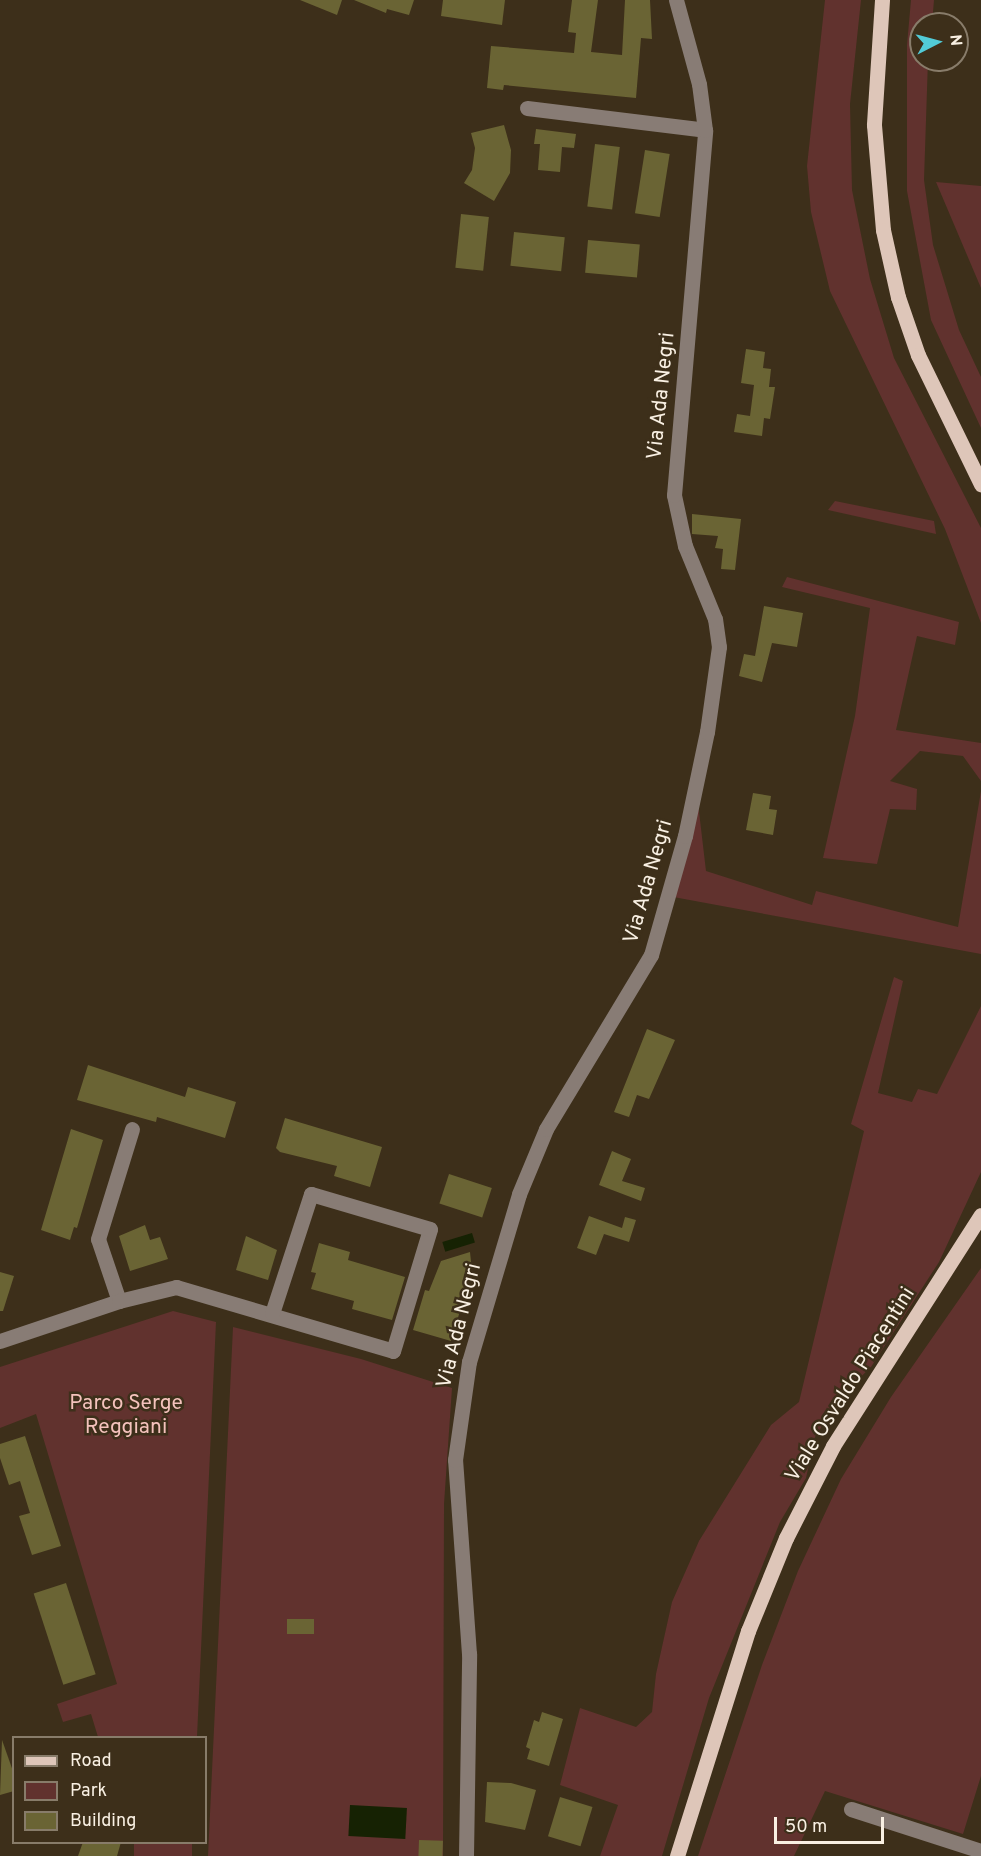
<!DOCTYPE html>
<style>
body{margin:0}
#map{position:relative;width:981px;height:1856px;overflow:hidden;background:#3d2f1a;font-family:Overpass,sans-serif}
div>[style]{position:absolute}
.green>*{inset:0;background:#61322e;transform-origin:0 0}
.water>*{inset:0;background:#162203;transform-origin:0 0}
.building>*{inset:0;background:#6a6434;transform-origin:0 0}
.minor>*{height:15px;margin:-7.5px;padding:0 7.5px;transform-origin:7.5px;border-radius:7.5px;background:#887c75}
.major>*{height:15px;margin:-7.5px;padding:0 7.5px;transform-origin:7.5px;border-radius:7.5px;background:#dec6b9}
span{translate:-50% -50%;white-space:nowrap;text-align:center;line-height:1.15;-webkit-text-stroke:5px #3d2f1a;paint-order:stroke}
.street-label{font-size:21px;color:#f9f0e3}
.park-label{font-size:21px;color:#f4c2bc}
.legend{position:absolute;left:12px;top:1736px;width:195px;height:108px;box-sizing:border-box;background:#3d2f1a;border:2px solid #887c6a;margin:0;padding:8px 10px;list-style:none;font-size:18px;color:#f9f0e3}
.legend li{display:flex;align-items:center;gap:12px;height:30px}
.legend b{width:30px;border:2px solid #887c6a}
.north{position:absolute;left:909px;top:12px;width:60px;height:60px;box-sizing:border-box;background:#3d2f1a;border:2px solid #887c6a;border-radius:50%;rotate:84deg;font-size:16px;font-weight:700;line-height:24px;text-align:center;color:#f9f0e3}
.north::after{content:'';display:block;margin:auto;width:21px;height:27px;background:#52cbd7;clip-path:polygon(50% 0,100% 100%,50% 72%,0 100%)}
.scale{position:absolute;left:774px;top:1817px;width:110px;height:27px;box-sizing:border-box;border:3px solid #f9f0e3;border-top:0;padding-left:8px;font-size:18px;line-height:21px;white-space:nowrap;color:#f9f0e3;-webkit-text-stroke:4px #3d2f1a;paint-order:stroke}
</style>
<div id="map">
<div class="green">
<div style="clip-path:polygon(825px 0,861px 0,850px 104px,852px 190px,870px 279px,894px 358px,981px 528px,981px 623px,945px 529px,830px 291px,811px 212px,807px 166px)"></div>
<div style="clip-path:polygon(911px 0,934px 0,932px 24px,921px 24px,921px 60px,928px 60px,924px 180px,933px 245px,959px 330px,981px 377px,981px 428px,931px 320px,907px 191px,907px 45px)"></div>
<div style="clip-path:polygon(936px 182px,981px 186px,981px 288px)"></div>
<div style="clip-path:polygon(835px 501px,934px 521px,936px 534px,828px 510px)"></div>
<div style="clip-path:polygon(787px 577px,959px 622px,955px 645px,917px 636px,896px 730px,981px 743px,981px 781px,963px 756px,920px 751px,890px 781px,917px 789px,916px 810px,890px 809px,877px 864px,823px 858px,855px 716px,870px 608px,782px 587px)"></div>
<div style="clip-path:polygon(696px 786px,706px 871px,812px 905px,816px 891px,958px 927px,981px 791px,981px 954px,668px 896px)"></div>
<div style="clip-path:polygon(894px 977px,903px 981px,878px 1093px,912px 1102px,918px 1089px,937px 1094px,981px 1006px,981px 1172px,939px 1262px,871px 1367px,841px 1396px,815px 1437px,806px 1478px,780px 1522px,709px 1698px,662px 1856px,600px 1856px,618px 1805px,560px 1785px,580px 1708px,636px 1727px,652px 1712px,656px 1674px,672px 1602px,699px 1541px,771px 1425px,799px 1402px,864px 1131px,851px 1124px)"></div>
<div style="clip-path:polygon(981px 1268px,981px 1776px,963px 1834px,825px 1791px,794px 1856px,698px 1856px,762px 1665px,798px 1571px,841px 1479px,891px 1397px)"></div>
<div style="clip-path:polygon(173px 1311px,216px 1322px,197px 1737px,98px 1737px,91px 1714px,63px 1722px,57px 1704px,117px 1684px,36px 1414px,0 1428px,0 1367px)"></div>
<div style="clip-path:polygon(233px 1327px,361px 1359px,452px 1388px,444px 1504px,443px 1856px,208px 1856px)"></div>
<div style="left:134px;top:1843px;width:58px;height:13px"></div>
</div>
<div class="water">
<div style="left:472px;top:1233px;width:10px;height:31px;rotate:73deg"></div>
<div style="left:350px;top:1805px;width:57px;height:31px;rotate:3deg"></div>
</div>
<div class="building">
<div style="clip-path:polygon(300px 0,342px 0,337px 15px)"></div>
<div style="clip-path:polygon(354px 0,414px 0,409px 15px,387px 9px,386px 13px)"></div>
<div style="clip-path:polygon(443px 0,505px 0,502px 25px,441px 16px)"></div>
<div style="clip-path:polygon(572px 0,598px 0,591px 52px,622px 55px,625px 0,650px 0,652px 39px,641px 38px,636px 98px,504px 85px,503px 90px,487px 88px,491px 46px,574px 53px,576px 33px,568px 32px)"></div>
<div style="clip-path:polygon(504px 125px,511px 150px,510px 173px,494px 201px,464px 183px,472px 170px,475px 148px,471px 133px)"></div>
<div style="clip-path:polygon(536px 129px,576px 134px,574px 148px,562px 147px,560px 172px,538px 170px,540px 144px,534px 144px)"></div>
<div style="left:595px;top:144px;width:25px;height:63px;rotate:7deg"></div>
<div style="left:645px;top:150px;width:25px;height:64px;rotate:9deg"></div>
<div style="left:461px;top:214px;width:28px;height:54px;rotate:6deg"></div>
<div style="left:514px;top:232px;width:51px;height:34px;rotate:6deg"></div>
<div style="left:588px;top:240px;width:52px;height:33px;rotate:5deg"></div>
<div style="clip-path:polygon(746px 349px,765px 352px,763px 368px,771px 369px,769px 387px,775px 387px,770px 419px,764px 418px,762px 436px,734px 432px,737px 414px,750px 416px,754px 385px,741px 383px)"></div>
<div style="clip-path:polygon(692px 514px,741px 519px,735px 570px,721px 569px,723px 549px,715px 548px,718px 536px,692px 534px)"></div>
<div style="clip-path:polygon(764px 606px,803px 613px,797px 647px,772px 643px,762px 682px,739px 676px,744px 654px,755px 656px)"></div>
<div style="clip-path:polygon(753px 793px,771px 796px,769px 809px,777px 810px,773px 835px,746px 830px)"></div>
<div style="clip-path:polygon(647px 1029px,675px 1040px,649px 1099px,637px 1095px,629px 1117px,614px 1112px)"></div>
<div style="clip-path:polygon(88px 1065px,185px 1097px,188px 1087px,236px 1102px,225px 1138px,157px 1117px,156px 1122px,77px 1100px)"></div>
<div style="clip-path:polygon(285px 1118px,382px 1147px,370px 1187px,334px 1176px,337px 1166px,280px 1152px,276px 1148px)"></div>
<div style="clip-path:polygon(71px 1129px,103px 1140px,77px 1228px,74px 1227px,70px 1240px,41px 1230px)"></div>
<div style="clip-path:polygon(612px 1151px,631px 1159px,622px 1181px,645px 1188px,641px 1201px,599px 1185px)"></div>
<div style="left:449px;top:1174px;width:45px;height:31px;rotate:18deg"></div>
<div style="clip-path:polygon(589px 1216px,622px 1228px,625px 1217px,636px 1220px,629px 1242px,604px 1234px,596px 1255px,577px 1248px)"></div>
<div style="clip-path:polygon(145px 1225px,150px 1240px,160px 1237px,168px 1259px,130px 1271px,119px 1236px)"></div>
<div style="clip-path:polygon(246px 1236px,277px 1250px,268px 1280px,236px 1270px)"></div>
<div style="clip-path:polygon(319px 1243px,350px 1252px,348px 1260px,405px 1277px,392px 1320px,352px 1309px,354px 1301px,311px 1289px,316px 1273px,311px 1272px)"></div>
<div style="clip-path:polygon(470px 1252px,472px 1271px,458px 1300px,463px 1301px,451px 1341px,413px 1330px,425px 1290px,429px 1291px,441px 1261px)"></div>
<div style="clip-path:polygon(0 1272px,14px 1276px,3px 1311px,0 1311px)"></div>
<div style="clip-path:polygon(25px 1436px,61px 1546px,32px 1555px,19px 1516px,30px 1513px,20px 1481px,9px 1485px,0 1458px,0 1444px)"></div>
<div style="left:66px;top:1583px;width:96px;height:34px;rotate:72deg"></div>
<div style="left:287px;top:1619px;width:27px;height:15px"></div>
<div style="clip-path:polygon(542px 1712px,563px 1719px,549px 1766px,527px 1759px,530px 1749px,526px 1747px,534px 1720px,539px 1722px)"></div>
<div style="clip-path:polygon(2px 1740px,14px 1774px,14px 1791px,0 1795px)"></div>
<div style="clip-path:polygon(487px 1782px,511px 1783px,536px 1790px,525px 1830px,485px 1822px)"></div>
<div style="left:560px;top:1797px;width:34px;height:41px;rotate:17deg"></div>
<div style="left:419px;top:1840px;width:24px;height:16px;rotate:2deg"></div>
<div style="clip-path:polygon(83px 1842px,121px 1842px,117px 1856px,78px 1856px)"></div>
</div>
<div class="minor">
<div style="left:527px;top:108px;width:179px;rotate:7deg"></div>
<div style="left:119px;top:1301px;width:65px;rotate:-108.7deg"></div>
<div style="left:98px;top:1239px;width:115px;rotate:-72.8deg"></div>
<div style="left:0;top:1341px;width:126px;rotate:-18.6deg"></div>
<div style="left:119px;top:1301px;width:59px;rotate:-13.8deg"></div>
<div style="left:176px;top:1287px;width:226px;rotate:16.4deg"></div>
<div style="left:393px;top:1351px;width:127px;rotate:-73.1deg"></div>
<div style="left:430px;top:1229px;width:124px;rotate:-163.6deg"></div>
<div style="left:311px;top:1194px;width:125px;rotate:108.1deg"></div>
<div style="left:851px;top:1809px;width:137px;rotate:17.9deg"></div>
<div style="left:466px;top:1856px;width:202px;rotate:-89.1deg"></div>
<div style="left:469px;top:1654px;width:195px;rotate:-94.1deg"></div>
<div style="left:455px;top:1460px;width:99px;rotate:-81.9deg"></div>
<div style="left:469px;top:1362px;width:175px;rotate:-73.4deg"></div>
<div style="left:519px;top:1194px;width:70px;rotate:-67.4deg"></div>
<div style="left:546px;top:1129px;width:203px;rotate:-58.9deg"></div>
<div style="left:651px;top:955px;width:124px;rotate:-74.1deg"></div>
<div style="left:685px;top:836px;width:106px;rotate:-78.1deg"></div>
<div style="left:707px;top:732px;width:86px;rotate:-82deg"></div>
<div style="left:719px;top:647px;width:28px;rotate:-98deg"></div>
<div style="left:715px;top:619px;width:79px;rotate:-112.3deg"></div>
<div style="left:685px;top:546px;width:52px;rotate:-102.2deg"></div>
<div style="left:674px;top:495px;width:366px;rotate:-85.1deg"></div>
<div style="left:705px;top:130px;width:46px;rotate:-97.4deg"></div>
<div style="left:699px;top:84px;width:87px;rotate:-105.3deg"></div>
</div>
<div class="major">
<div style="left:882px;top:0;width:125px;rotate:93.7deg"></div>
<div style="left:874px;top:125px;width:105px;rotate:85.1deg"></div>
<div style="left:883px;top:230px;width:69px;rotate:77.4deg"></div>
<div style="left:898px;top:297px;width:61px;rotate:71deg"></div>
<div style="left:918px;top:355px;width:144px;rotate:64deg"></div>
<div style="left:677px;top:1856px;width:236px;rotate:-72.5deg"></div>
<div style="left:748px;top:1631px;width:100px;rotate:-67.8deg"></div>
<div style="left:786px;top:1538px;width:103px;rotate:-62.9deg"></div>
<div style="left:833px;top:1446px;width:274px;rotate:-57.4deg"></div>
</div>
<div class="street-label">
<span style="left:662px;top:396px;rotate:-84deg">Via Ada Negri</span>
<span style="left:649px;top:882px;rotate:-74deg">Via Ada Negri</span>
<span style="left:460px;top:1326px;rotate:-76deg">Via Ada Negri</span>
<span style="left:851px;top:1385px;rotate:-58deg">Viale Osvaldo Piacentini</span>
</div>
<div class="park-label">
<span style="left:126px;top:1416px">Parco Serge<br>Reggiani</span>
</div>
<ul class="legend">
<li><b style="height:8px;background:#dec6b9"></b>Road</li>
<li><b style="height:16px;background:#61322e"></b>Park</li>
<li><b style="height:16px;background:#6a6434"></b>Building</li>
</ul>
<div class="north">N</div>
<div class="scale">50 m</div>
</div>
